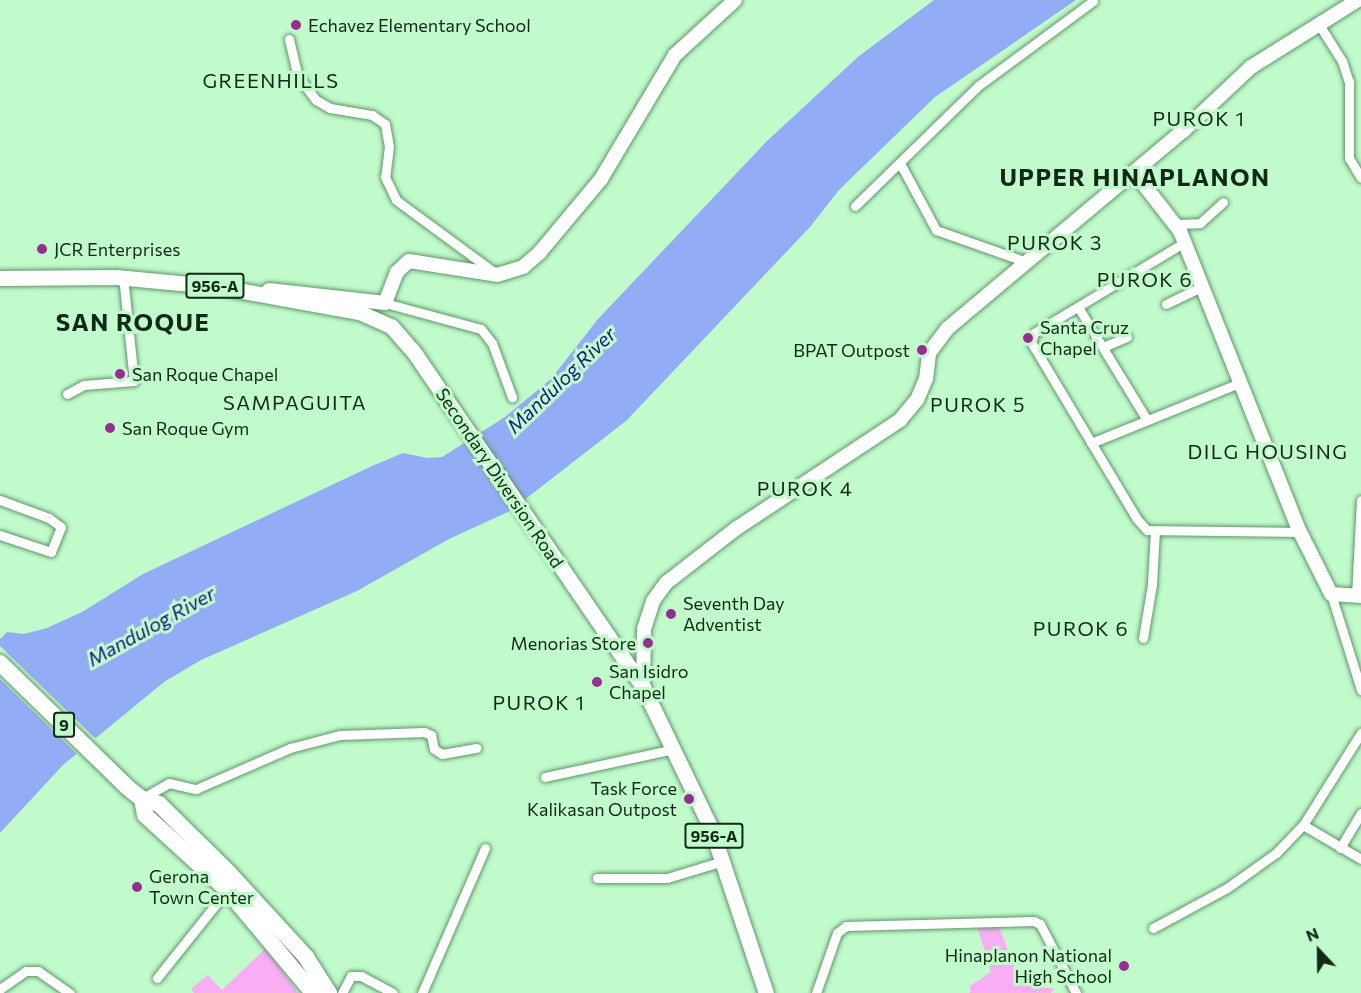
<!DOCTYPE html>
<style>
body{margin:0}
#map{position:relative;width:1361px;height:993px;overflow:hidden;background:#c1fbcb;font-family:Commissioner,sans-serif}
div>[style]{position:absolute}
.green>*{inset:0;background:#f9adf3}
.water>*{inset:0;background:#93acf6}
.pier>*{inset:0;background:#c1fbcb}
.roads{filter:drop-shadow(0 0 2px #60976b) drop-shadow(0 0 2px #60976b)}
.street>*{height:9px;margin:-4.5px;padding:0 4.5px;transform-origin:4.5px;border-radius:4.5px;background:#fff}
.secondary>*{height:14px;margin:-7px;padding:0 7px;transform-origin:7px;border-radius:7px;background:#fff}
.primary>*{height:15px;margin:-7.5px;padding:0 7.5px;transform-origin:7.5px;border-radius:7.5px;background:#fff}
.highway>*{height:16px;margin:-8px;padding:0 8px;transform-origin:8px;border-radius:8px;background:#fff}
.dots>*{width:16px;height:16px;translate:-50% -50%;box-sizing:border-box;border:3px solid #c1fbcb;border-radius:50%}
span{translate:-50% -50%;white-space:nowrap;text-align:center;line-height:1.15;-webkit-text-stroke:6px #c1fbcb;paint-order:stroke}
.shield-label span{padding:2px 4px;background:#c1fbcb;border:2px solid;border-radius:4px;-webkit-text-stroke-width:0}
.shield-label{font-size:16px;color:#132918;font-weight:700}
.poi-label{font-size:18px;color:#132918}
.left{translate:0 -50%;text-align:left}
.right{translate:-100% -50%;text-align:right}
.street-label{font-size:18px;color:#132918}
.neighbourhood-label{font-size:20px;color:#132918;letter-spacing:1.5px}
.water-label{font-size:20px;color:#151983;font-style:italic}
.district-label{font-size:24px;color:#132918;font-weight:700;letter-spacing:1.5px}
.north{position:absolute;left:1289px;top:921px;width:60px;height:60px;-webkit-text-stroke:4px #c1fbcb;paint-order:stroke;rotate:338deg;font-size:16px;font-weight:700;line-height:24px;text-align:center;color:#132918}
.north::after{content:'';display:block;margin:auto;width:21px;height:27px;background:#132918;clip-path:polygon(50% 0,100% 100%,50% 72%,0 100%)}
</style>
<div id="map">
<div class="green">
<div style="clip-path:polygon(977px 926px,999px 927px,1016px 971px,1032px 988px,1054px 988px,1051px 993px,970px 993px,970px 986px,991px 972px)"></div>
<div style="clip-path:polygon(266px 948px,298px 993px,194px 993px,191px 989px,208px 975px,222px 990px)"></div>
</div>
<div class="water">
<div style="clip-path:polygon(934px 0,1076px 0,935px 97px,839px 190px,810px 227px,627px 420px,599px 442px,510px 511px,449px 539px,357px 591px,201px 660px,164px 682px,63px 765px,0 833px,0 639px,7px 632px,24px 634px,47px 628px,82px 612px,143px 574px,372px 466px,403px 453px,427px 458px,442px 457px,505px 417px,551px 379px,598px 319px,767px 141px,859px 56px)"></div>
</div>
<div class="pier">
<div style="clip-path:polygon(0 646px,96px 739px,78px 755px,0 679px)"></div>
</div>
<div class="roads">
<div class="street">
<div style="left:1318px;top:23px;width:45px;rotate:57.7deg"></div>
<div style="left:1342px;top:61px;width:22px;rotate:72deg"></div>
<div style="left:1349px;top:82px;width:76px;rotate:90deg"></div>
<div style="left:1349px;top:158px;width:23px;rotate:59deg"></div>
<div style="left:289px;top:39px;width:37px;rotate:77deg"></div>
<div style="left:297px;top:75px;width:31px;rotate:53deg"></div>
<div style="left:316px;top:100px;width:16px;rotate:30deg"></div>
<div style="left:330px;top:108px;width:43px;rotate:9.5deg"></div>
<div style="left:372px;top:115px;width:16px;rotate:35deg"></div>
<div style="left:385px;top:124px;width:22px;rotate:80deg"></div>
<div style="left:389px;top:146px;width:31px;rotate:97deg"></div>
<div style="left:385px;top:177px;width:25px;rotate:64deg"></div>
<div style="left:396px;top:200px;width:123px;rotate:36.4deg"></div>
<div style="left:901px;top:165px;width:74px;rotate:61.7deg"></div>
<div style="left:936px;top:230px;width:96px;rotate:19.4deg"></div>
<div style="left:855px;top:206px;width:172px;rotate:-44.3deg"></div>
<div style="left:978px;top:86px;width:143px;rotate:-36.5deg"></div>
<div style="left:1176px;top:224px;width:24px;rotate:-2deg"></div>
<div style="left:1200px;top:223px;width:31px;rotate:-42deg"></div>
<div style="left:1185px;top:242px;width:176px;rotate:148.9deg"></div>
<div style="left:1034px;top:333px;width:9px;rotate:108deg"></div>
<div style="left:1031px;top:342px;width:206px;rotate:59.1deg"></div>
<div style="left:1137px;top:519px;width:15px;rotate:48deg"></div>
<div style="left:1147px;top:530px;width:153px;rotate:0.7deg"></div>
<div style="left:385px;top:303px;width:99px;rotate:15.2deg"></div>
<div style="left:481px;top:329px;width:18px;rotate:52deg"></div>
<div style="left:492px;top:343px;width:58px;rotate:69.7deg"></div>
<div style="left:1166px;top:304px;width:41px;rotate:-25.9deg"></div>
<div style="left:1078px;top:307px;width:132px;rotate:58.6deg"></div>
<div style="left:1103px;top:347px;width:26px;rotate:-23deg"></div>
<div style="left:67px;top:394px;width:19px;rotate:-28deg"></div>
<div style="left:84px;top:385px;width:50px;rotate:-4.6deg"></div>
<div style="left:134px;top:381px;width:105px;rotate:-96deg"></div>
<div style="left:1091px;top:443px;width:163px;rotate:-22deg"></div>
<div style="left:0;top:500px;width:52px;rotate:20.2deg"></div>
<div style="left:49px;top:518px;width:15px;rotate:37deg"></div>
<div style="left:61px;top:527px;width:27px;rotate:112deg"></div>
<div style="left:51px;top:552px;width:54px;rotate:-161.6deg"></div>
<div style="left:1331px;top:594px;width:101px;rotate:72.6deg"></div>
<div style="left:1356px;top:596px;width:96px;rotate:-87deg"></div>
<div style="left:1143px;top:638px;width:55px;rotate:-80.5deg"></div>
<div style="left:1152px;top:584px;width:53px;rotate:-86.8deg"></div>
<div style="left:545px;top:777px;width:133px;rotate:-12.2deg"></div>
<div style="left:143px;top:798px;width:30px;rotate:-30deg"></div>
<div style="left:169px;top:783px;width:28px;rotate:13deg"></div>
<div style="left:196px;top:789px;width:103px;rotate:-23.6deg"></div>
<div style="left:290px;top:748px;width:52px;rotate:-14.6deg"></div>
<div style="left:340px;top:735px;width:84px;rotate:-2deg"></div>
<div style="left:424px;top:732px;width:8px;rotate:23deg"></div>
<div style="left:431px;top:735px;width:14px;rotate:78deg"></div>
<div style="left:434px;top:749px;width:9px;rotate:32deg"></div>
<div style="left:442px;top:754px;width:35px;rotate:-10deg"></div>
<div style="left:1303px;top:825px;width:67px;rotate:30.4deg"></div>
<div style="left:1340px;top:848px;width:41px;rotate:-59deg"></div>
<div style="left:597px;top:878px;width:70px"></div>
<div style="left:667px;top:878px;width:59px;rotate:-16.9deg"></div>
<div style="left:1153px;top:928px;width:84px;rotate:-28.4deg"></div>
<div style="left:1227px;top:888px;width:60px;rotate:-35.5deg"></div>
<div style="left:1276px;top:853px;width:39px;rotate:-46deg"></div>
<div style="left:1303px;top:825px;width:109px;rotate:-57.8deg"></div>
<div style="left:157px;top:978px;width:114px;rotate:-51.4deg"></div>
<div style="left:0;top:989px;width:32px;rotate:-35deg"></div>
<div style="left:26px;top:971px;width:12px"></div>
<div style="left:38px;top:971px;width:39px;rotate:35deg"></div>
<div style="left:342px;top:993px;width:19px;rotate:-62deg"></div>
<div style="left:351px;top:976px;width:10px"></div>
<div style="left:361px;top:976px;width:36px;rotate:28deg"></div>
<div style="left:422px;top:993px;width:158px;rotate:-66.5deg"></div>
<div style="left:816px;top:993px;width:64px;rotate:-70.7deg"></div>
<div style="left:837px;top:933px;width:11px;rotate:-38deg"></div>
<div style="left:846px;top:926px;width:188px;rotate:-1.5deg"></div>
<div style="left:1034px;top:921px;width:7px;rotate:27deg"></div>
<div style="left:1040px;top:924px;width:78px;rotate:62.4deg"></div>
</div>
<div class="secondary">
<div style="left:1134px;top:172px;width:75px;rotate:52.1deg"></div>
<div style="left:1180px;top:231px;width:324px;rotate:68.3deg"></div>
<div style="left:1300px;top:532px;width:69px;rotate:63.4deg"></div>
<div style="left:1331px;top:594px;width:30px;rotate:4deg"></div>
<div style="left:269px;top:290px;width:117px;rotate:6.4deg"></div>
<div style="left:385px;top:303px;width:33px;rotate:-69deg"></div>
<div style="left:397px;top:272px;width:16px;rotate:-43deg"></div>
<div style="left:409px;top:261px;width:89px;rotate:9deg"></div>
<div style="left:497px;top:275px;width:27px;rotate:-17deg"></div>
<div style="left:523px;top:267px;width:23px;rotate:-41deg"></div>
<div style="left:540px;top:252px;width:95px;rotate:-50.1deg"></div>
<div style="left:601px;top:179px;width:144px;rotate:-59.2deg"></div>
<div style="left:675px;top:55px;width:81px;rotate:-42.5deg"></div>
<div style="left:643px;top:687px;width:58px;rotate:-89deg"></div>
<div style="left:644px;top:629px;width:29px;rotate:-72deg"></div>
<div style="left:653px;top:601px;width:22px;rotate:-54deg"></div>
<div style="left:666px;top:583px;width:90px;rotate:-37.8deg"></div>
<div style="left:737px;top:528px;width:196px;rotate:-33.5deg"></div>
<div style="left:900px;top:420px;width:26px;rotate:-50deg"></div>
<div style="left:917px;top:400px;width:23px;rotate:-67deg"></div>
<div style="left:926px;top:379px;width:26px;rotate:-83deg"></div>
<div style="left:929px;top:353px;width:31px;rotate:-53deg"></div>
<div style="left:948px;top:328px;width:307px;rotate:-40deg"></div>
<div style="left:1183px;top:131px;width:93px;rotate:-43.3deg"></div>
<div style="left:1251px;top:67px;width:126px;rotate:-32.1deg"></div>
</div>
<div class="primary">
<div style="left:0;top:278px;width:116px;rotate:-0.5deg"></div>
<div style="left:116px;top:277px;width:105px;rotate:5.4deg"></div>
<div style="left:221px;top:287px;width:140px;rotate:10.3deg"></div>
<div style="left:359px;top:312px;width:35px;rotate:24deg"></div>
<div style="left:391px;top:326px;width:33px;rotate:49deg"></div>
<div style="left:413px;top:351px;width:407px;rotate:55.6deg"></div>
<div style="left:643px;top:687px;width:157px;rotate:64.3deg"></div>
<div style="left:711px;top:828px;width:174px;rotate:71.6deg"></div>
</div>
<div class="highway">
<div style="left:0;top:663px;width:179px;rotate:44.3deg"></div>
<div style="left:128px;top:788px;width:18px;rotate:38deg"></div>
<div style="left:142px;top:799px;width:18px;rotate:16deg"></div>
<div style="left:159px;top:804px;width:95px;rotate:44.6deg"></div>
<div style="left:227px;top:871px;width:117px;rotate:47.4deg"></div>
<div style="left:306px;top:957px;width:43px;rotate:57.4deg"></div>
<div style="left:142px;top:799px;width:16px;rotate:79deg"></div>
<div style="left:145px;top:815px;width:111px;rotate:42.4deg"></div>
<div style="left:227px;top:890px;width:134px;rotate:50.1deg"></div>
</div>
</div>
<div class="dots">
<div style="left:296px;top:25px;background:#952e91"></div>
<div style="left:42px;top:249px;background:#952e91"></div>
<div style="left:1028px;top:338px;background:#952e91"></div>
<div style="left:922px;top:350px;background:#952e91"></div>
<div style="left:120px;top:374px;background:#952e91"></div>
<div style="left:110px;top:428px;background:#952e91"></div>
<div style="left:671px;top:614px;background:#952e91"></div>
<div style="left:648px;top:643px;background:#952e91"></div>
<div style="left:597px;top:682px;background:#952e91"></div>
<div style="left:689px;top:799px;background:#952e91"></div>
<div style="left:137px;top:887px;background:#952e91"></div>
<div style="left:1124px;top:966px;background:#952e91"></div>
</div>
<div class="shield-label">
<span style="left:215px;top:286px">956-A</span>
<span style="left:64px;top:725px">9</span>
<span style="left:714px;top:836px">956-A</span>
</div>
<div class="poi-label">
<span class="left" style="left:308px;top:25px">Echavez Elementary School</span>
<span class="left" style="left:54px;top:249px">JCR Enterprises</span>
<span class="left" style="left:1040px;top:338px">Santa Cruz<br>Chapel</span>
<span class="right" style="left:910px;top:350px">BPAT Outpost</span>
<span class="left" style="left:132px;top:374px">San Roque Chapel</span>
<span class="left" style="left:122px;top:428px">San Roque Gym</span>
<span class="left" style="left:683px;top:614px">Seventh Day<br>Adventist</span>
<span class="right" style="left:636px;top:643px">Menorias Store</span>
<span class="left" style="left:609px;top:682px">San Isidro<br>Chapel</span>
<span class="right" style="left:677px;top:799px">Task Force<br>Kalikasan Outpost</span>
<span class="left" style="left:149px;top:887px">Gerona<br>Town Center</span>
<span class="right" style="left:1112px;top:966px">Hinaplanon National<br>High School</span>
</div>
<div class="street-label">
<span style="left:500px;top:478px;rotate:56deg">Secondary Diversion Road</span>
</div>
<div class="neighbourhood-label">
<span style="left:271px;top:80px">GREENHILLS</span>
<span style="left:1199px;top:118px">PUROK 1</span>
<span style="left:1055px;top:242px">PUROK 3</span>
<span style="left:1145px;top:279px">PUROK 6</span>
<span style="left:295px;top:402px">SAMPAGUITA</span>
<span style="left:978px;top:404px">PUROK 5</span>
<span style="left:1268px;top:451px">DILG HOUSING</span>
<span style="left:805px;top:488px">PUROK 4</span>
<span style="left:1081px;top:628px">PUROK 6</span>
<span style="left:539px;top:702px">PUROK 1</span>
</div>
<div class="water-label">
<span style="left:561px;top:380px;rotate:-44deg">Mandulog River</span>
<span style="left:151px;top:626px;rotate:-29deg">Mandulog River</span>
</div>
<div class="district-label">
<span style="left:1135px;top:177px">UPPER HINAPLANON</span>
<span style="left:133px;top:322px">SAN ROQUE</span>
</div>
<div class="north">N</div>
</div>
